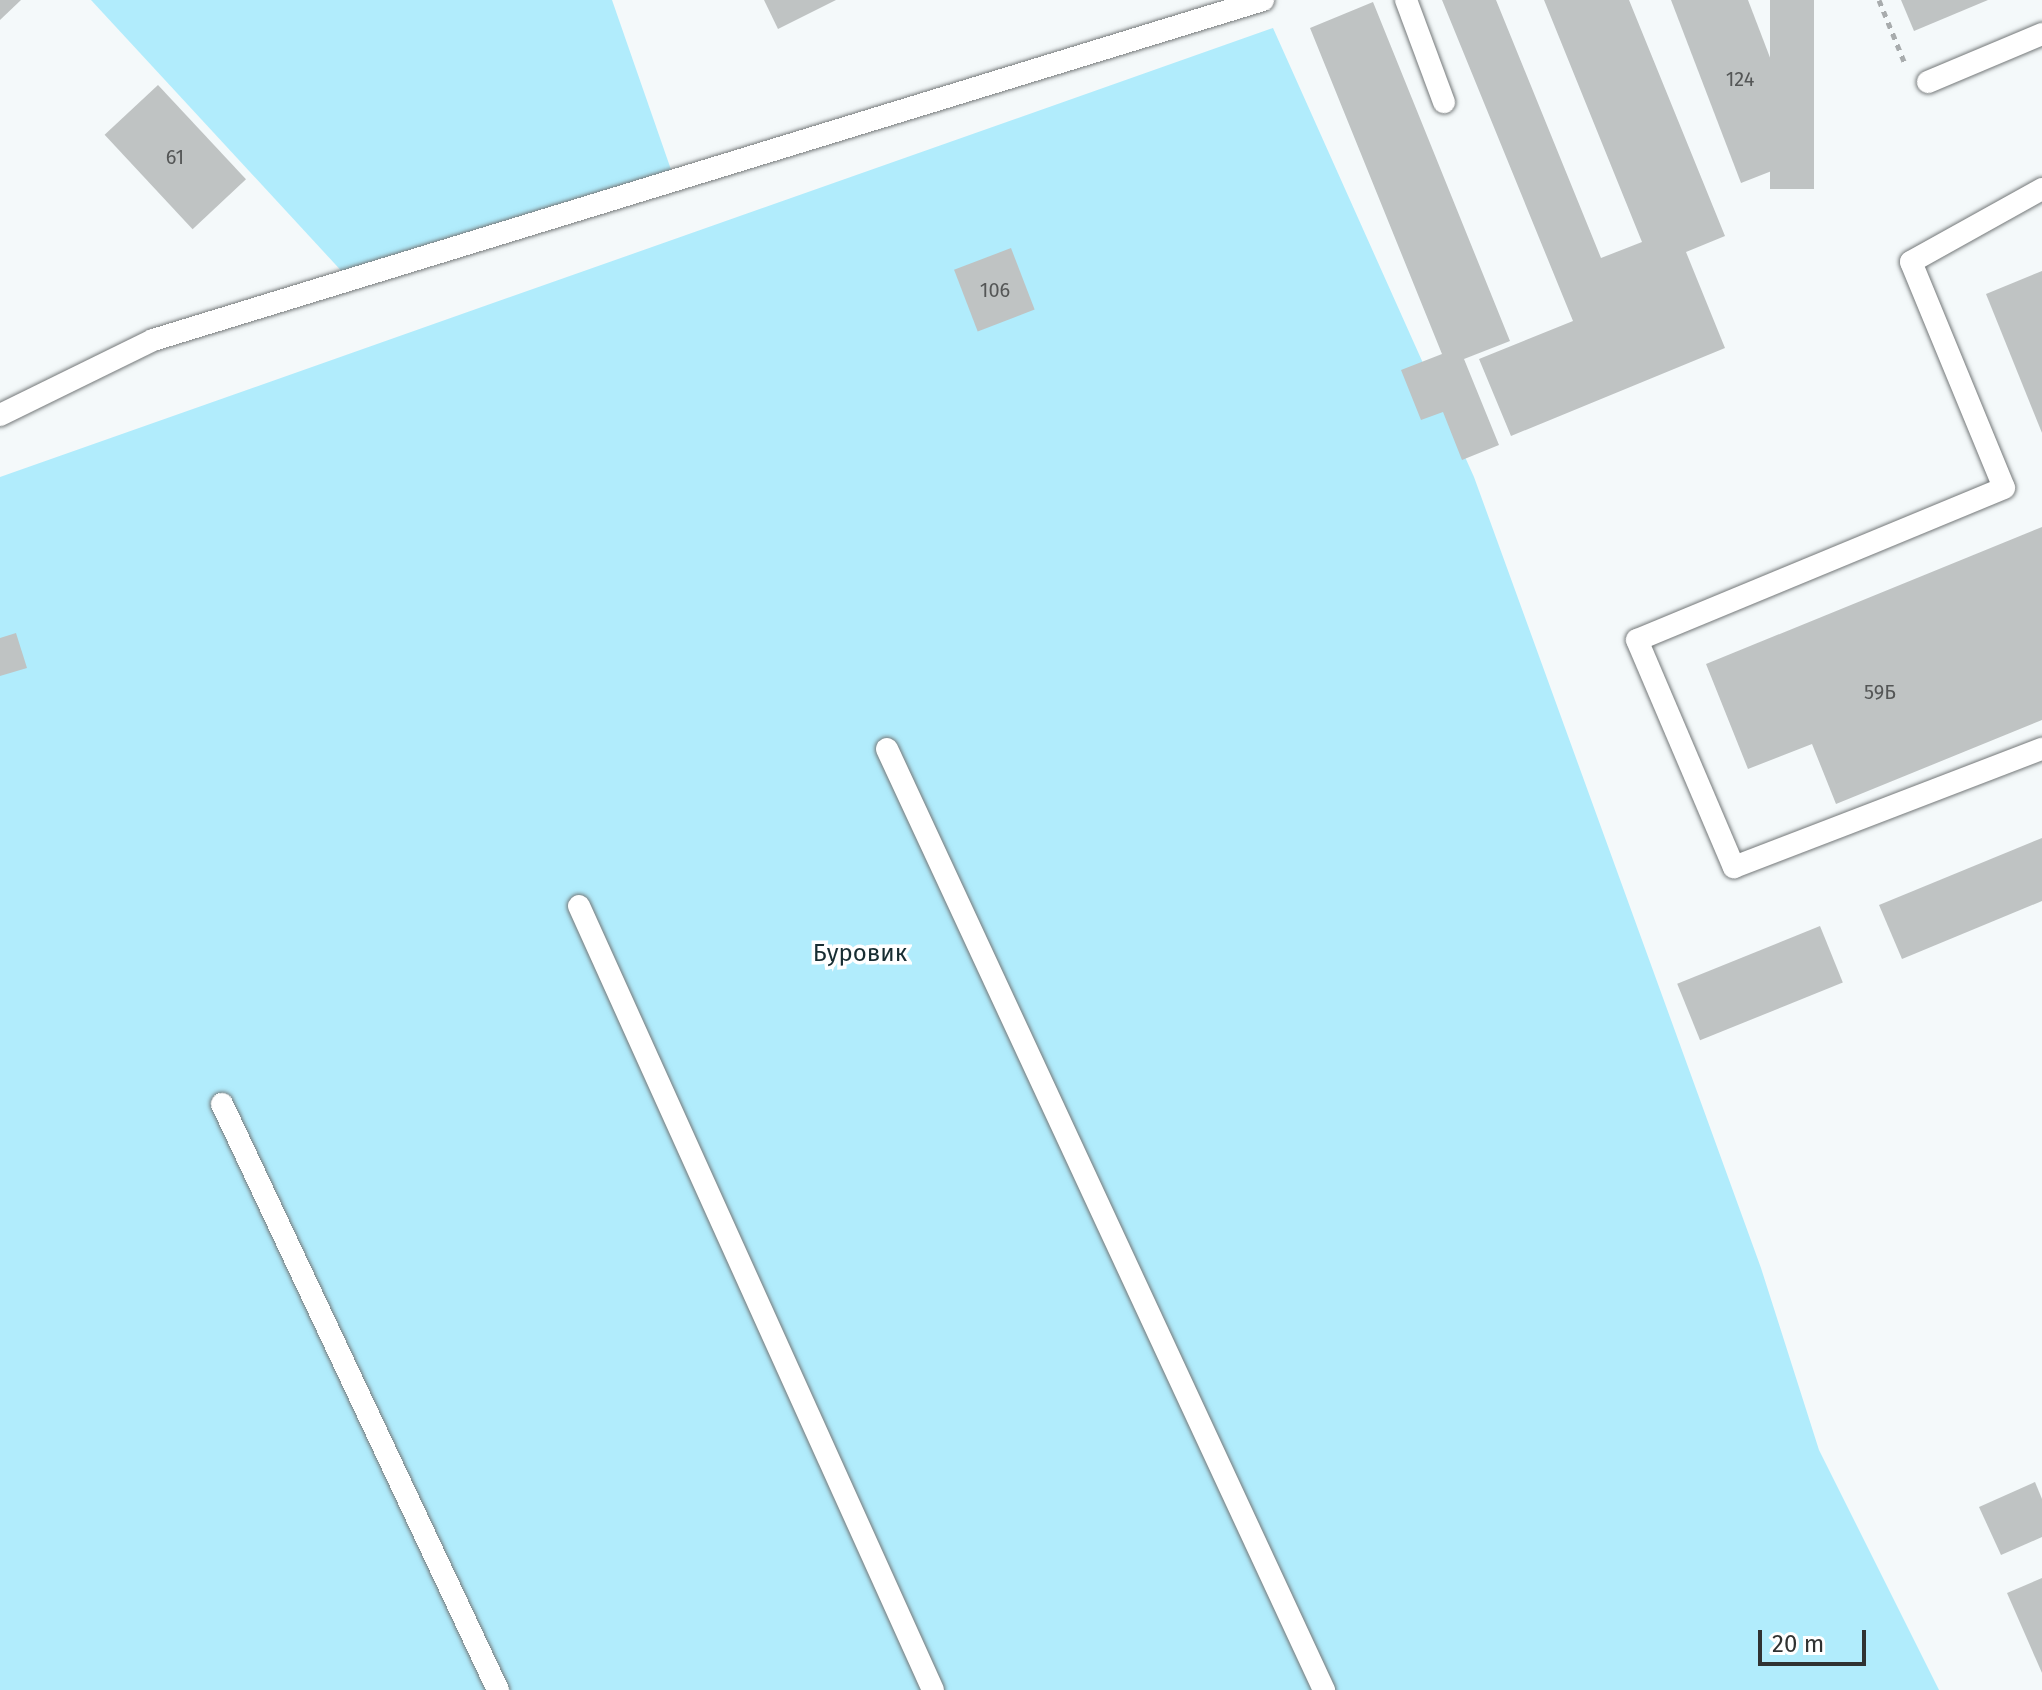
<!DOCTYPE html>
<meta charset="utf-8">
<style>
body{margin:0}
#map{position:relative;width:2042px;height:1690px;overflow:hidden;background:#f4f9fa;font-family:"Fira Sans",sans-serif}
div>[style]{position:absolute}
.green>*{inset:0;background:#b1ecfc}
.building>*{inset:0;background:#bfc3c3;transform-origin:0 0}
.path>*{height:5px;margin-top:-2.5px;transform-origin:0;background:repeating-linear-gradient(90deg,#a8acad 0 6px,transparent 0 12px)}
.roads{filter:drop-shadow(0 0 2px #747879) drop-shadow(0 0 2px #747879)}
.service>*{height:22px;margin:-11px;padding:0 11px;transform-origin:11px;border-radius:11px;background:#fff}
span{translate:-50% -50%;white-space:nowrap;text-align:center;line-height:1.15;-webkit-text-stroke:7px #fff;paint-order:stroke}
.number-label{font-size:20px;color:#545656}
.number-label span{-webkit-text-stroke-width:0}
.park-label{font-size:24px;color:#172d32}
.scale{position:absolute;left:1758px;top:1630px;width:108px;height:36px;box-sizing:border-box;border:4px solid #303232;border-top:0;padding-left:10px;font-size:24px;line-height:28px;white-space:nowrap;color:#303232;-webkit-text-stroke:6px #fff;paint-order:stroke}
</style>
<div id="map">
<div class="green">
<div style="clip-path:polygon(91px 0,612px 0,676px 184px,347px 277px)"></div>
<div style="clip-path:polygon(1273px 28px,1474px 477px,1761px 1268px,1819px 1450px,1939px 1690px,0 1690px,0 477px)"></div>
</div>
<div class="building">
<div style="clip-path:polygon(0 0,21px 0,0 20px)"></div>
<div style="clip-path:polygon(764px 0,836px 0,778px 29px)"></div>
<div style="clip-path:polygon(1442px 0,1496px 0,1601px 258px,1642px 242px,1544px 0,1629px 0,1725px 236px,1686px 252px,1725px 348px,1511px 436px,1479px 359px,1573px 321px)"></div>
<div style="clip-path:polygon(1671px 0,1748px 0,1808px 157px,1741px 183px)"></div>
<div style="left:1770px;top:0;width:44px;height:189px"></div>
<div style="clip-path:polygon(1901px 0,1988px 0,1914px 31px)"></div>
<div style="clip-path:polygon(1373px 2px,1510px 341px,1464px 359px,1499px 445px,1462px 460px,1443px 412px,1421px 420px,1401px 370px,1442px 354px,1310px 28px)"></div>
<div style="left:158px;top:85px;width:129px;height:73px;rotate:47deg"></div>
<div style="left:1011px;top:248px;width:66px;height:61px;rotate:69deg"></div>
<div style="clip-path:polygon(2042px 271px,2042px 433px,1986px 294px)"></div>
<div style="clip-path:polygon(2042px 527px,2042px 720px,1836px 804px,1812px 744px,1748px 769px,1706px 664px)"></div>
<div style="clip-path:polygon(16px 633px,27px 668px,0 676px,0 638px)"></div>
<div style="clip-path:polygon(2042px 838px,2042px 901px,1902px 959px,1879px 905px)"></div>
<div style="left:1820px;top:926px;width:61px;height:154px;rotate:68deg"></div>
<div style="clip-path:polygon(2035px 1482px,2042px 1499px,2042px 1537px,2001px 1555px,1979px 1507px)"></div>
<div style="clip-path:polygon(2042px 1578px,2042px 1673px,2007px 1593px)"></div>
</div>
<div class="path">
<div style="left:1879px;top:0;width:71px;rotate:67.8deg"></div>
</div>
<div class="roads">
<div class="service">
<div style="left:1406px;top:0;width:109px;rotate:69.6deg"></div>
<div style="left:1928px;top:82px;width:124px;rotate:-22.8deg"></div>
<div style="left:2042px;top:189px;width:150px;rotate:150.9deg"></div>
<div style="left:1911px;top:262px;width:244px;rotate:67.6deg"></div>
<div style="left:2004px;top:488px;width:397px;rotate:157.5deg"></div>
<div style="left:1637px;top:640px;width:247px;rotate:66.9deg"></div>
<div style="left:1734px;top:867px;width:330px;rotate:-21deg"></div>
<div style="left:0;top:415px;width:170px;rotate:-26.1deg"></div>
<div style="left:153px;top:340px;width:1161px;rotate:-17.03deg"></div>
<div style="left:887px;top:749px;width:1038px;rotate:65.09deg"></div>
<div style="left:579px;top:906px;width:860px;rotate:65.7deg"></div>
<div style="left:222px;top:1104px;width:648px;rotate:64.78deg"></div>
</div>
</div>
<div class="number-label">
<span style="left:1740px;top:79px">124</span>
<span style="left:175px;top:157px">61</span>
<span style="left:995px;top:290px">106</span>
<span style="left:1880px;top:692px">59Б</span>
</div>
<div class="park-label">
<span style="left:860px;top:954px">Буровик</span>
</div>
<div class="scale">20 m</div>
</div>
